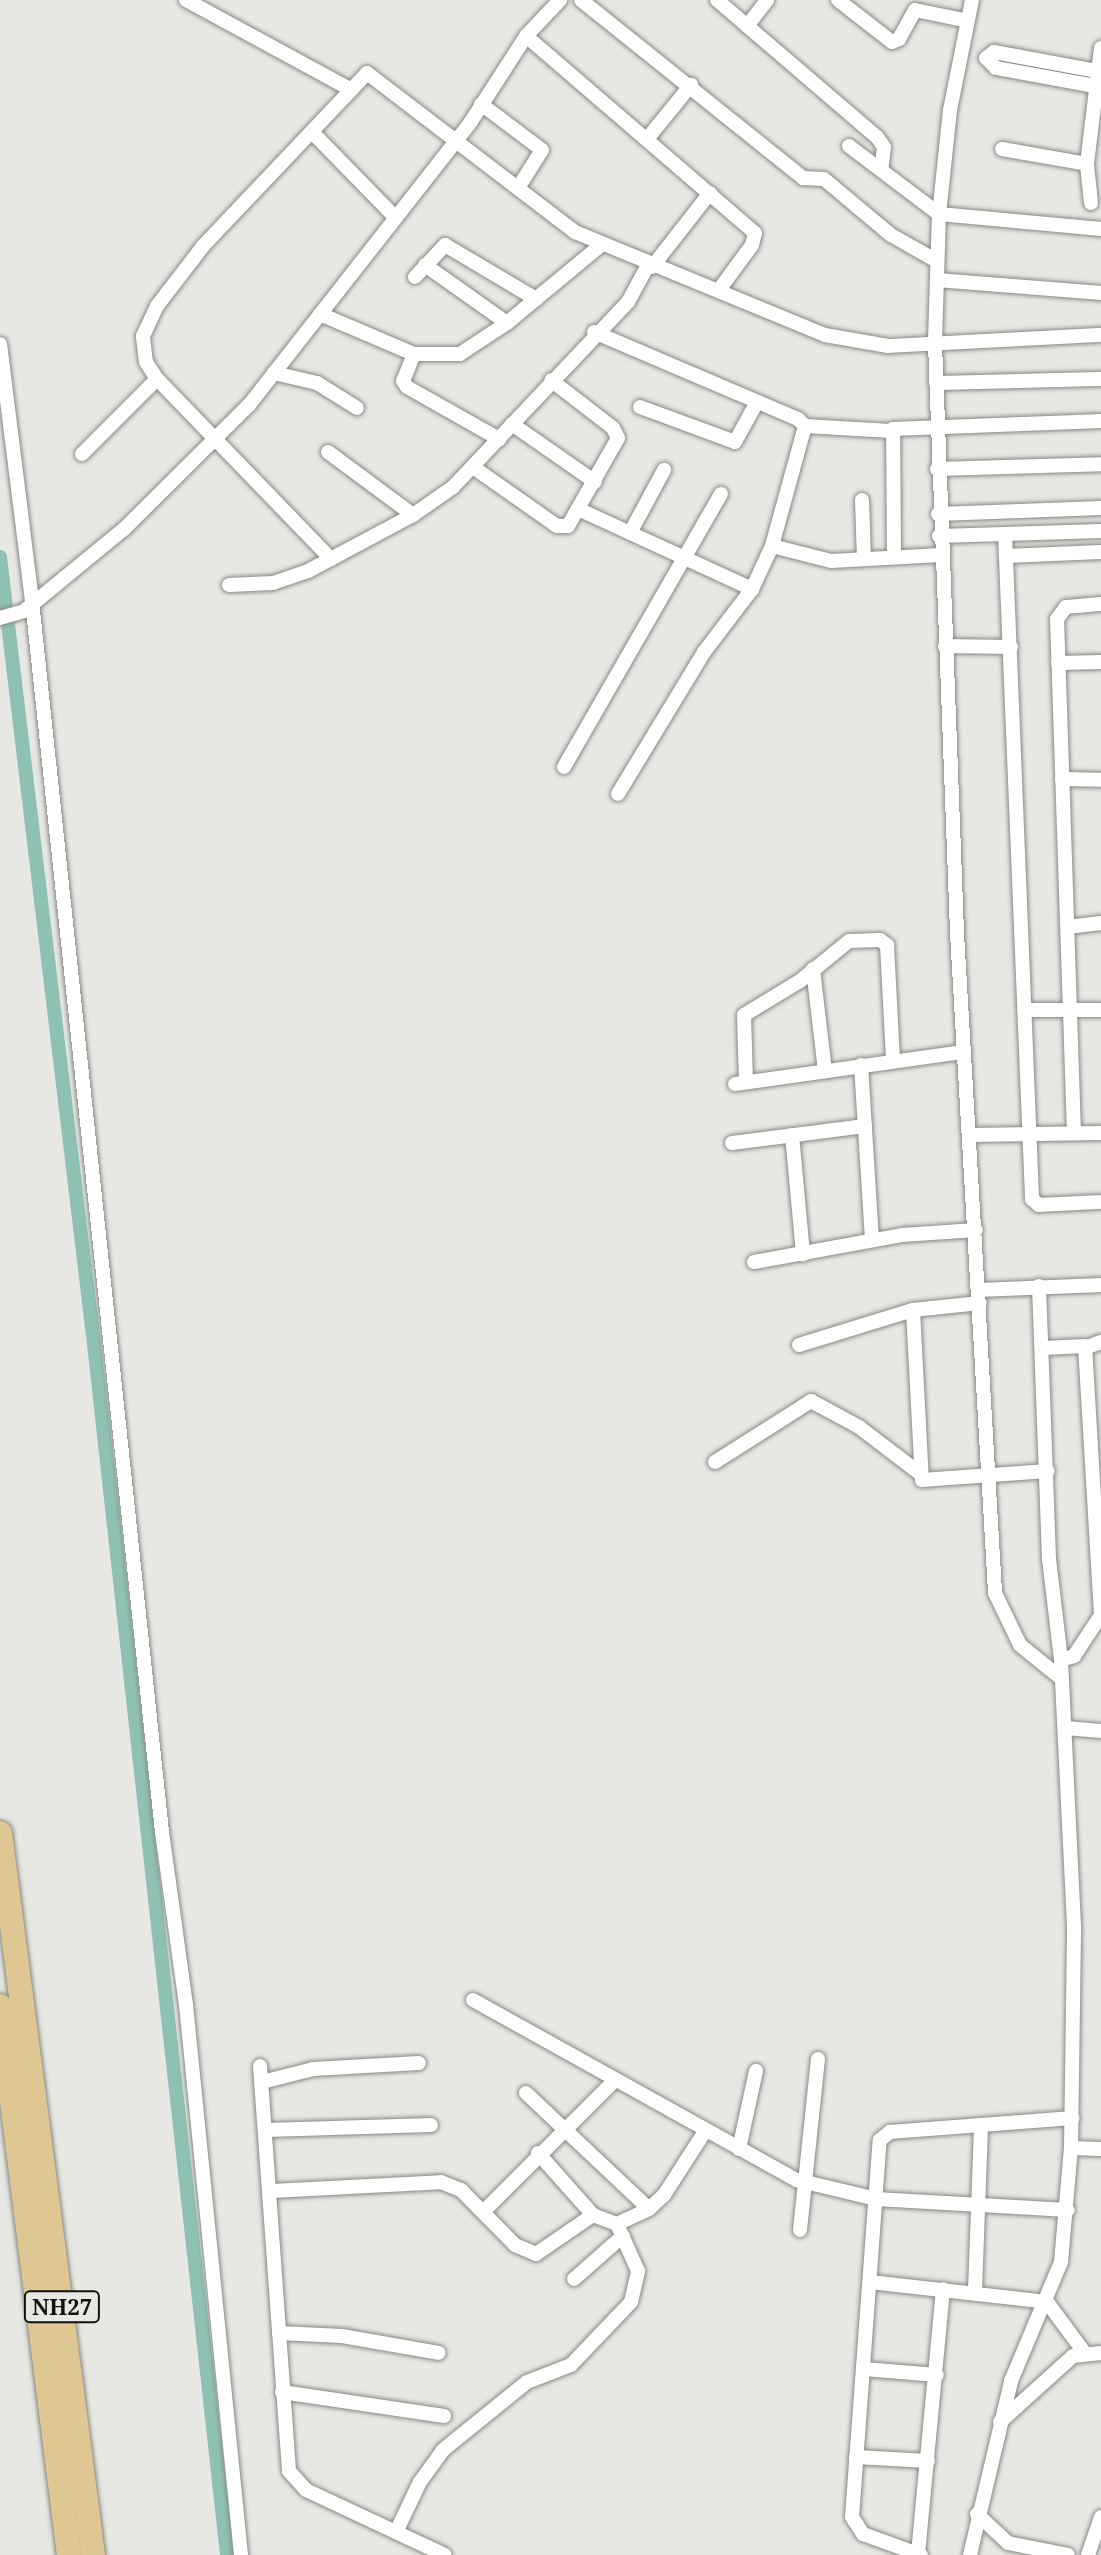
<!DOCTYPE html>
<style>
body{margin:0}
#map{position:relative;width:1101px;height:2555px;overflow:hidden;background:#e7e8e3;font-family:"Noto Serif",serif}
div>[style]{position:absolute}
.canal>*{height:14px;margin:-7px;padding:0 7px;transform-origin:7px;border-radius:7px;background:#8ec1b4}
.roads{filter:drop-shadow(0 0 2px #878883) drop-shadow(0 0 2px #878883)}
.minor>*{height:14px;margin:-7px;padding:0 7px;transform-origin:7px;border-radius:7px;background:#fff}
.trunk>*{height:24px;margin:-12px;padding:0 12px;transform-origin:12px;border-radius:12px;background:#dec792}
span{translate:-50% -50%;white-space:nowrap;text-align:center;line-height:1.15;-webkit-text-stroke:6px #e7e8e3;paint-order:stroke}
.shield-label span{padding:2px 6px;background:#e7e8e3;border:2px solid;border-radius:6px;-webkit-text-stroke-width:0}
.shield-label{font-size:22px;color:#11110f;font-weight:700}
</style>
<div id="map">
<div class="canal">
<div style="left:0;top:557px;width:793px;rotate:83.19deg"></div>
<div style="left:94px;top:1344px;width:1218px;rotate:83.73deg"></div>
</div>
<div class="roads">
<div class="minor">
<div style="left:186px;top:0;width:187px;rotate:28.5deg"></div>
<div style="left:581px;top:0;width:285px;rotate:38.7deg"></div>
<div style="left:803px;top:178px;width:21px;rotate:3deg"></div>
<div style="left:824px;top:179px;width:87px;rotate:39.9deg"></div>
<div style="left:891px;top:235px;width:53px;rotate:29.5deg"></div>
<div style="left:717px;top:0;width:211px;rotate:40.6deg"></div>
<div style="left:877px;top:137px;width:12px;rotate:55deg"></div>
<div style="left:884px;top:147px;width:23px;rotate:97deg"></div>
<div style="left:838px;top:0;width:68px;rotate:37.9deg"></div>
<div style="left:892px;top:42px;width:8px;rotate:-23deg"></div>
<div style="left:899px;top:39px;width:33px;rotate:-61deg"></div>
<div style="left:915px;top:10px;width:54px;rotate:11.7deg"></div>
<div style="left:972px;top:0;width:112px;rotate:101.3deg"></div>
<div style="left:950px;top:110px;width:105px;rotate:96deg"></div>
<div style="left:939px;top:214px;width:129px;rotate:91.8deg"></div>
<div style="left:935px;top:343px;width:590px;rotate:87.86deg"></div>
<div style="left:957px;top:933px;width:661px;rotate:86.7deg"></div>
<div style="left:995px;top:1593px;width:58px;rotate:64.3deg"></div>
<div style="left:1020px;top:1645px;width:54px;rotate:39deg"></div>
<div style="left:747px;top:26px;width:33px;rotate:-52deg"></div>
<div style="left:526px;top:36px;width:302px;rotate:40.7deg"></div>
<div style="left:755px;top:233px;width:12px;rotate:104deg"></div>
<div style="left:752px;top:245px;width:56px;rotate:126.3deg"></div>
<div style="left:1095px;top:86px;width:101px;rotate:-169.7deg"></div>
<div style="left:996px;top:68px;width:14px;rotate:-135deg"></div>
<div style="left:986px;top:58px;width:10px;rotate:-37deg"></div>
<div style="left:994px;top:52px;width:105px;rotate:10.5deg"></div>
<div style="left:481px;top:104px;width:76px;rotate:37deg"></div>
<div style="left:542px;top:150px;width:45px;rotate:122.3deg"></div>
<div style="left:312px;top:132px;width:120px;rotate:45.7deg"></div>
<div style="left:647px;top:139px;width:70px;rotate:-50.8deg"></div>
<div style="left:849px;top:146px;width:113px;rotate:37.1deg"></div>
<div style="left:939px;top:214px;width:163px;rotate:5.3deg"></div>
<div style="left:1002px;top:149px;width:86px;rotate:10deg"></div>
<div style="left:1091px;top:203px;width:39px;rotate:-96deg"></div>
<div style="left:1087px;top:164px;width:117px;rotate:-83.1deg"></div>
<div style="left:425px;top:265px;width:100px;rotate:35.3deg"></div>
<div style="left:652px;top:267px;width:94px;rotate:-51.9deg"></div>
<div style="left:415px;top:277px;width:44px;rotate:-46.8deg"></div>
<div style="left:445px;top:245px;width:106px;rotate:30.7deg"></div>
<div style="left:937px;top:280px;width:165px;rotate:4.5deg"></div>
<div style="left:320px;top:314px;width:102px;rotate:23.1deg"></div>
<div style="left:414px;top:354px;width:46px"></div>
<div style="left:460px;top:354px;width:56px;rotate:-33.4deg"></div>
<div style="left:507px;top:323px;width:122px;rotate:-39.7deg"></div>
<div style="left:594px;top:332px;width:222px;rotate:23.1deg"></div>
<div style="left:798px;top:419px;width:10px;rotate:45deg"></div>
<div style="left:805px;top:426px;width:124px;rotate:105.4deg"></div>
<div style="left:772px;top:546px;width:47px;rotate:114.9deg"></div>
<div style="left:752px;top:589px;width:79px;rotate:127.3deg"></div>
<div style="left:704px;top:652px;width:166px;rotate:121.2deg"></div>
<div style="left:0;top:344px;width:259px;rotate:82.9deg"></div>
<div style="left:32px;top:601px;width:1238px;rotate:83.97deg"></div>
<div style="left:162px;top:1832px;width:175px;rotate:82.1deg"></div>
<div style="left:186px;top:2005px;width:553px;rotate:84.29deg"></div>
<div style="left:414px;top:354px;width:29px;rotate:112deg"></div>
<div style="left:403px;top:381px;width:7px;rotate:56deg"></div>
<div style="left:407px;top:387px;width:106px;rotate:29.5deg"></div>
<div style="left:274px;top:373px;width:44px;rotate:13.1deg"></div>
<div style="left:317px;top:383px;width:47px;rotate:32deg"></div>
<div style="left:936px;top:383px;width:165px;rotate:-1.4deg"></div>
<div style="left:640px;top:407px;width:101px;rotate:20.2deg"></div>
<div style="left:735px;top:442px;width:46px;rotate:-61.2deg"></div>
<div style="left:512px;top:424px;width:101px;rotate:34.9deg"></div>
<div style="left:805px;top:426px;width:86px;rotate:3.3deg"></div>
<div style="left:328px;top:452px;width:106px;rotate:36.5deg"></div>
<div style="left:82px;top:454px;width:106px;rotate:-45deg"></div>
<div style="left:473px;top:467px;width:103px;rotate:35.1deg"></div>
<div style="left:557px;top:526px;width:11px"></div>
<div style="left:568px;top:526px;width:101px;rotate:-60.4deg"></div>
<div style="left:618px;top:438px;width:11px;rotate:-117deg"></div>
<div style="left:613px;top:428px;width:78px;rotate:-142.3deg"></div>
<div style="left:937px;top:469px;width:164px;rotate:-1.7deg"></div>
<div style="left:862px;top:500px;width:59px;rotate:88.1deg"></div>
<div style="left:578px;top:509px;width:192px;rotate:24.7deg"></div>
<div style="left:938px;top:514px;width:163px;rotate:-2.1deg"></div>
<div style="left:630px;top:533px;width:72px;rotate:-61.6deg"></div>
<div style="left:1005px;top:534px;width:666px;rotate:87.67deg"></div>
<div style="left:1032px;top:1199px;width:9px;rotate:41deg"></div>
<div style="left:1039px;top:1205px;width:62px;rotate:-2.8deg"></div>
<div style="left:939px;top:536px;width:162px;rotate:-1.8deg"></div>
<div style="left:772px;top:546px;width:61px;rotate:14.3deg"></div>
<div style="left:831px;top:561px;width:110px;rotate:-3.1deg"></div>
<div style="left:1006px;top:556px;width:95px;rotate:-2.4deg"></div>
<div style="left:894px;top:557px;width:128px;rotate:-90.4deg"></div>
<div style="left:893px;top:429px;width:208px;rotate:-2.2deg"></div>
<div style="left:331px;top:559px;width:250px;rotate:-134deg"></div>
<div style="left:157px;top:379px;width:20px;rotate:-123deg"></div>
<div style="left:146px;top:362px;width:26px;rotate:-97deg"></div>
<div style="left:143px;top:336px;width:33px;rotate:-65deg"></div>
<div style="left:157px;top:306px;width:76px;rotate:-52.5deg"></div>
<div style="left:203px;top:246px;width:238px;rotate:-46.5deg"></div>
<div style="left:367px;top:73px;width:262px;rotate:37.4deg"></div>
<div style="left:575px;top:232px;width:270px;rotate:22.4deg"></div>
<div style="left:825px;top:335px;width:64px;rotate:9.9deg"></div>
<div style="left:888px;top:346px;width:213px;rotate:-3deg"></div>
<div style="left:229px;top:585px;width:44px;rotate:-2.6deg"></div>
<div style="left:273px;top:583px;width:39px;rotate:-19deg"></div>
<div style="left:310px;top:570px;width:117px;rotate:-28.1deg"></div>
<div style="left:413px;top:515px;width:49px;rotate:-35deg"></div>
<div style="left:453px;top:487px;width:255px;rotate:-46.6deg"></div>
<div style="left:628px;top:302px;width:42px;rotate:-61.6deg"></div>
<div style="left:0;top:618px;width:25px;rotate:-16deg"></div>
<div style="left:24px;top:611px;width:129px;rotate:-39.4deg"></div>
<div style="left:124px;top:529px;width:176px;rotate:-44.8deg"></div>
<div style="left:249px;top:405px;width:358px;rotate:-51.9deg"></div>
<div style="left:470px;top:123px;width:103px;rotate:-57.2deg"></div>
<div style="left:526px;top:36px;width:50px;rotate:-46.6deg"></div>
<div style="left:945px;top:646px;width:66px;rotate:0.9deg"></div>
<div style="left:1058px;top:663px;width:43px;rotate:-1.3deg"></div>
<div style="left:564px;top:767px;width:315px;rotate:-60.1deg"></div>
<div style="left:1062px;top:779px;width:39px;rotate:1deg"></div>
<div style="left:1068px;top:927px;width:33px;rotate:-7deg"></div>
<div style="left:813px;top:969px;width:103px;rotate:83.3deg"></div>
<div style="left:1024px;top:1010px;width:77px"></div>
<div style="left:861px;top:1065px;width:175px;rotate:86.4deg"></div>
<div style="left:746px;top:1082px;width:67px;rotate:-91.7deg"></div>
<div style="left:744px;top:1015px;width:66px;rotate:-31.3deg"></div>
<div style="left:800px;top:981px;width:63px;rotate:-39.2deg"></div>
<div style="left:849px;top:941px;width:31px;rotate:-2deg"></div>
<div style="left:880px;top:940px;width:9px;rotate:36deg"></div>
<div style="left:887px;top:945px;width:116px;rotate:87deg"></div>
<div style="left:735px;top:1084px;width:231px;rotate:-8deg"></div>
<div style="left:1074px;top:1133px;width:514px;rotate:-91.89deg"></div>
<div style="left:1057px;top:619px;width:15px;rotate:-53deg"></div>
<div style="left:1066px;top:607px;width:35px;rotate:-5deg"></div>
<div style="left:792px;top:1135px;width:120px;rotate:84.7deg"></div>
<div style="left:970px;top:1135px;width:131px;rotate:-0.9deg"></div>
<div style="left:732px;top:1143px;width:134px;rotate:-7.3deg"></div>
<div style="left:754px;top:1262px;width:150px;rotate:-10.3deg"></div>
<div style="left:902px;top:1235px;width:74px;rotate:-3.9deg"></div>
<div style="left:1039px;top:1286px;width:273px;rotate:87.9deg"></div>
<div style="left:1049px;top:1559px;width:102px;rotate:83.2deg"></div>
<div style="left:979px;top:1290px;width:122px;rotate:-2.3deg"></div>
<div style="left:913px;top:1310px;width:170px;rotate:87deg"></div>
<div style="left:922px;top:1480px;width:126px;rotate:-4.1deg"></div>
<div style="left:799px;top:1345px;width:119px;rotate:-17.1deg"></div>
<div style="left:913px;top:1310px;width:67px;rotate:-6deg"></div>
<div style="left:1043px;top:1348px;width:42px;rotate:-2.7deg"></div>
<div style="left:715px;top:1462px;width:114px;rotate:-32.4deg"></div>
<div style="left:811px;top:1401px;width:55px;rotate:28.4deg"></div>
<div style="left:859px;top:1427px;width:74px;rotate:37.3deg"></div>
<div style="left:1101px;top:1615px;width:267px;rotate:-93.4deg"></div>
<div style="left:1085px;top:1348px;width:17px;rotate:-21deg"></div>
<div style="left:1066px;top:1728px;width:35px;rotate:5deg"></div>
<div style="left:473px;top:2000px;width:371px;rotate:29.1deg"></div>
<div style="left:797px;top:2180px;width:81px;rotate:13.5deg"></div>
<div style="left:876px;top:2199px;width:192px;rotate:3.3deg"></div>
<div style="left:260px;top:2066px;width:406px;rotate:85.9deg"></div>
<div style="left:289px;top:2471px;width:25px;rotate:48deg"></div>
<div style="left:306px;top:2490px;width:153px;rotate:25.1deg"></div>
<div style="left:262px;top:2082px;width:53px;rotate:-14.3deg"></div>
<div style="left:313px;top:2069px;width:106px;rotate:-3.2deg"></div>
<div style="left:526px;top:2093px;width:169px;rotate:43.3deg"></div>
<div style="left:266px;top:2130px;width:165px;rotate:-1.7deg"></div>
<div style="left:1071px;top:2148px;width:30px;rotate:2deg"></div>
<div style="left:739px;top:2149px;width:80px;rotate:-77.7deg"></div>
<div style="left:538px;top:2153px;width:83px;rotate:48.4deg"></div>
<div style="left:272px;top:2191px;width:169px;rotate:-3deg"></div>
<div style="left:441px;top:2182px;width:22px;rotate:22deg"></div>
<div style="left:461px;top:2190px;width:77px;rotate:45.5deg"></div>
<div style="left:515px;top:2245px;width:23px;rotate:23deg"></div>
<div style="left:536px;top:2254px;width:69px;rotate:-34.4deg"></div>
<div style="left:593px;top:2215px;width:26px;rotate:21deg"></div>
<div style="left:617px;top:2224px;width:35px;rotate:-25deg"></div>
<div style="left:649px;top:2209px;width:21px;rotate:-43deg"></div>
<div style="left:664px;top:2195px;width:74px;rotate:-57.2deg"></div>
<div style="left:483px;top:2212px;width:185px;rotate:-45deg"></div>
<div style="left:800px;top:2230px;width:172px;rotate:-84deg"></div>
<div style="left:574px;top:2279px;width:65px;rotate:-41.3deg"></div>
<div style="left:870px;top:2282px;width:178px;rotate:6.4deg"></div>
<div style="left:1047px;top:2302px;width:62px;rotate:53.5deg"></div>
<div style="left:975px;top:2291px;width:166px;rotate:-87.9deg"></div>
<div style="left:279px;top:2333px;width:63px;rotate:2.7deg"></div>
<div style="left:342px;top:2336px;width:98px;rotate:9.9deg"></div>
<div style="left:864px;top:2369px;width:73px;rotate:4.7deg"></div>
<div style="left:282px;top:2392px;width:164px;rotate:8.4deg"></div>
<div style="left:1000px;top:2422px;width:98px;rotate:-42.1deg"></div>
<div style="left:1073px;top:2356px;width:28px;rotate:-6deg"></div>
<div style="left:856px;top:2457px;width:72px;rotate:3.2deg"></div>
<div style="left:977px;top:2514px;width:42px;rotate:43.1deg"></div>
<div style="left:1008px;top:2543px;width:61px;rotate:11.3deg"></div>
<div style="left:396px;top:2532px;width:55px;rotate:-64.4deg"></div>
<div style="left:420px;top:2482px;width:39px;rotate:-54deg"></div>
<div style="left:443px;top:2450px;width:108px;rotate:-39deg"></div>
<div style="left:527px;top:2382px;width:47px;rotate:-21.1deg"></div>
<div style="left:571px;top:2365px;width:87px;rotate:-46.4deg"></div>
<div style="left:631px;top:2302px;width:32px;rotate:-77deg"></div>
<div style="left:638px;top:2271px;width:51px;rotate:-114.1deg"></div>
<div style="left:918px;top:2554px;width:266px;rotate:-84.6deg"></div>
<div style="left:921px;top:2555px;width:62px;rotate:-160.1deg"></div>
<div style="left:863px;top:2534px;width:20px;rotate:-123deg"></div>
<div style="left:852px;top:2517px;width:378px;rotate:-85.8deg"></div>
<div style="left:880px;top:2140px;width:13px;rotate:-39deg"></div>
<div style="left:890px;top:2132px;width:183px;rotate:-4.4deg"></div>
<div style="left:970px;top:2555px;width:179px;rotate:-76.7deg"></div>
<div style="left:1011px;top:2381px;width:129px;rotate:-67.2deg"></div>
<div style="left:1061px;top:2262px;width:114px;rotate:-85deg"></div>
<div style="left:1071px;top:2148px;width:222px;rotate:-89.2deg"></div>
<div style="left:1074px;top:1926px;width:266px;rotate:-92.8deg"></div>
<div style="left:1061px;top:1660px;width:14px;rotate:-17deg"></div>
<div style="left:1074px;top:1656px;width:49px;rotate:-56.6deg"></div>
<div style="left:1088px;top:2555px;width:40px;rotate:-71.1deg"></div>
</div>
<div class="trunk">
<div style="left:0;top:1833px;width:728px;rotate:82.66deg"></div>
<div style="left:0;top:2006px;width:553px;rotate:82.84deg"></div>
</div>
</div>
<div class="shield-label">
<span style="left:62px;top:2307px">NH27</span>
</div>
</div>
